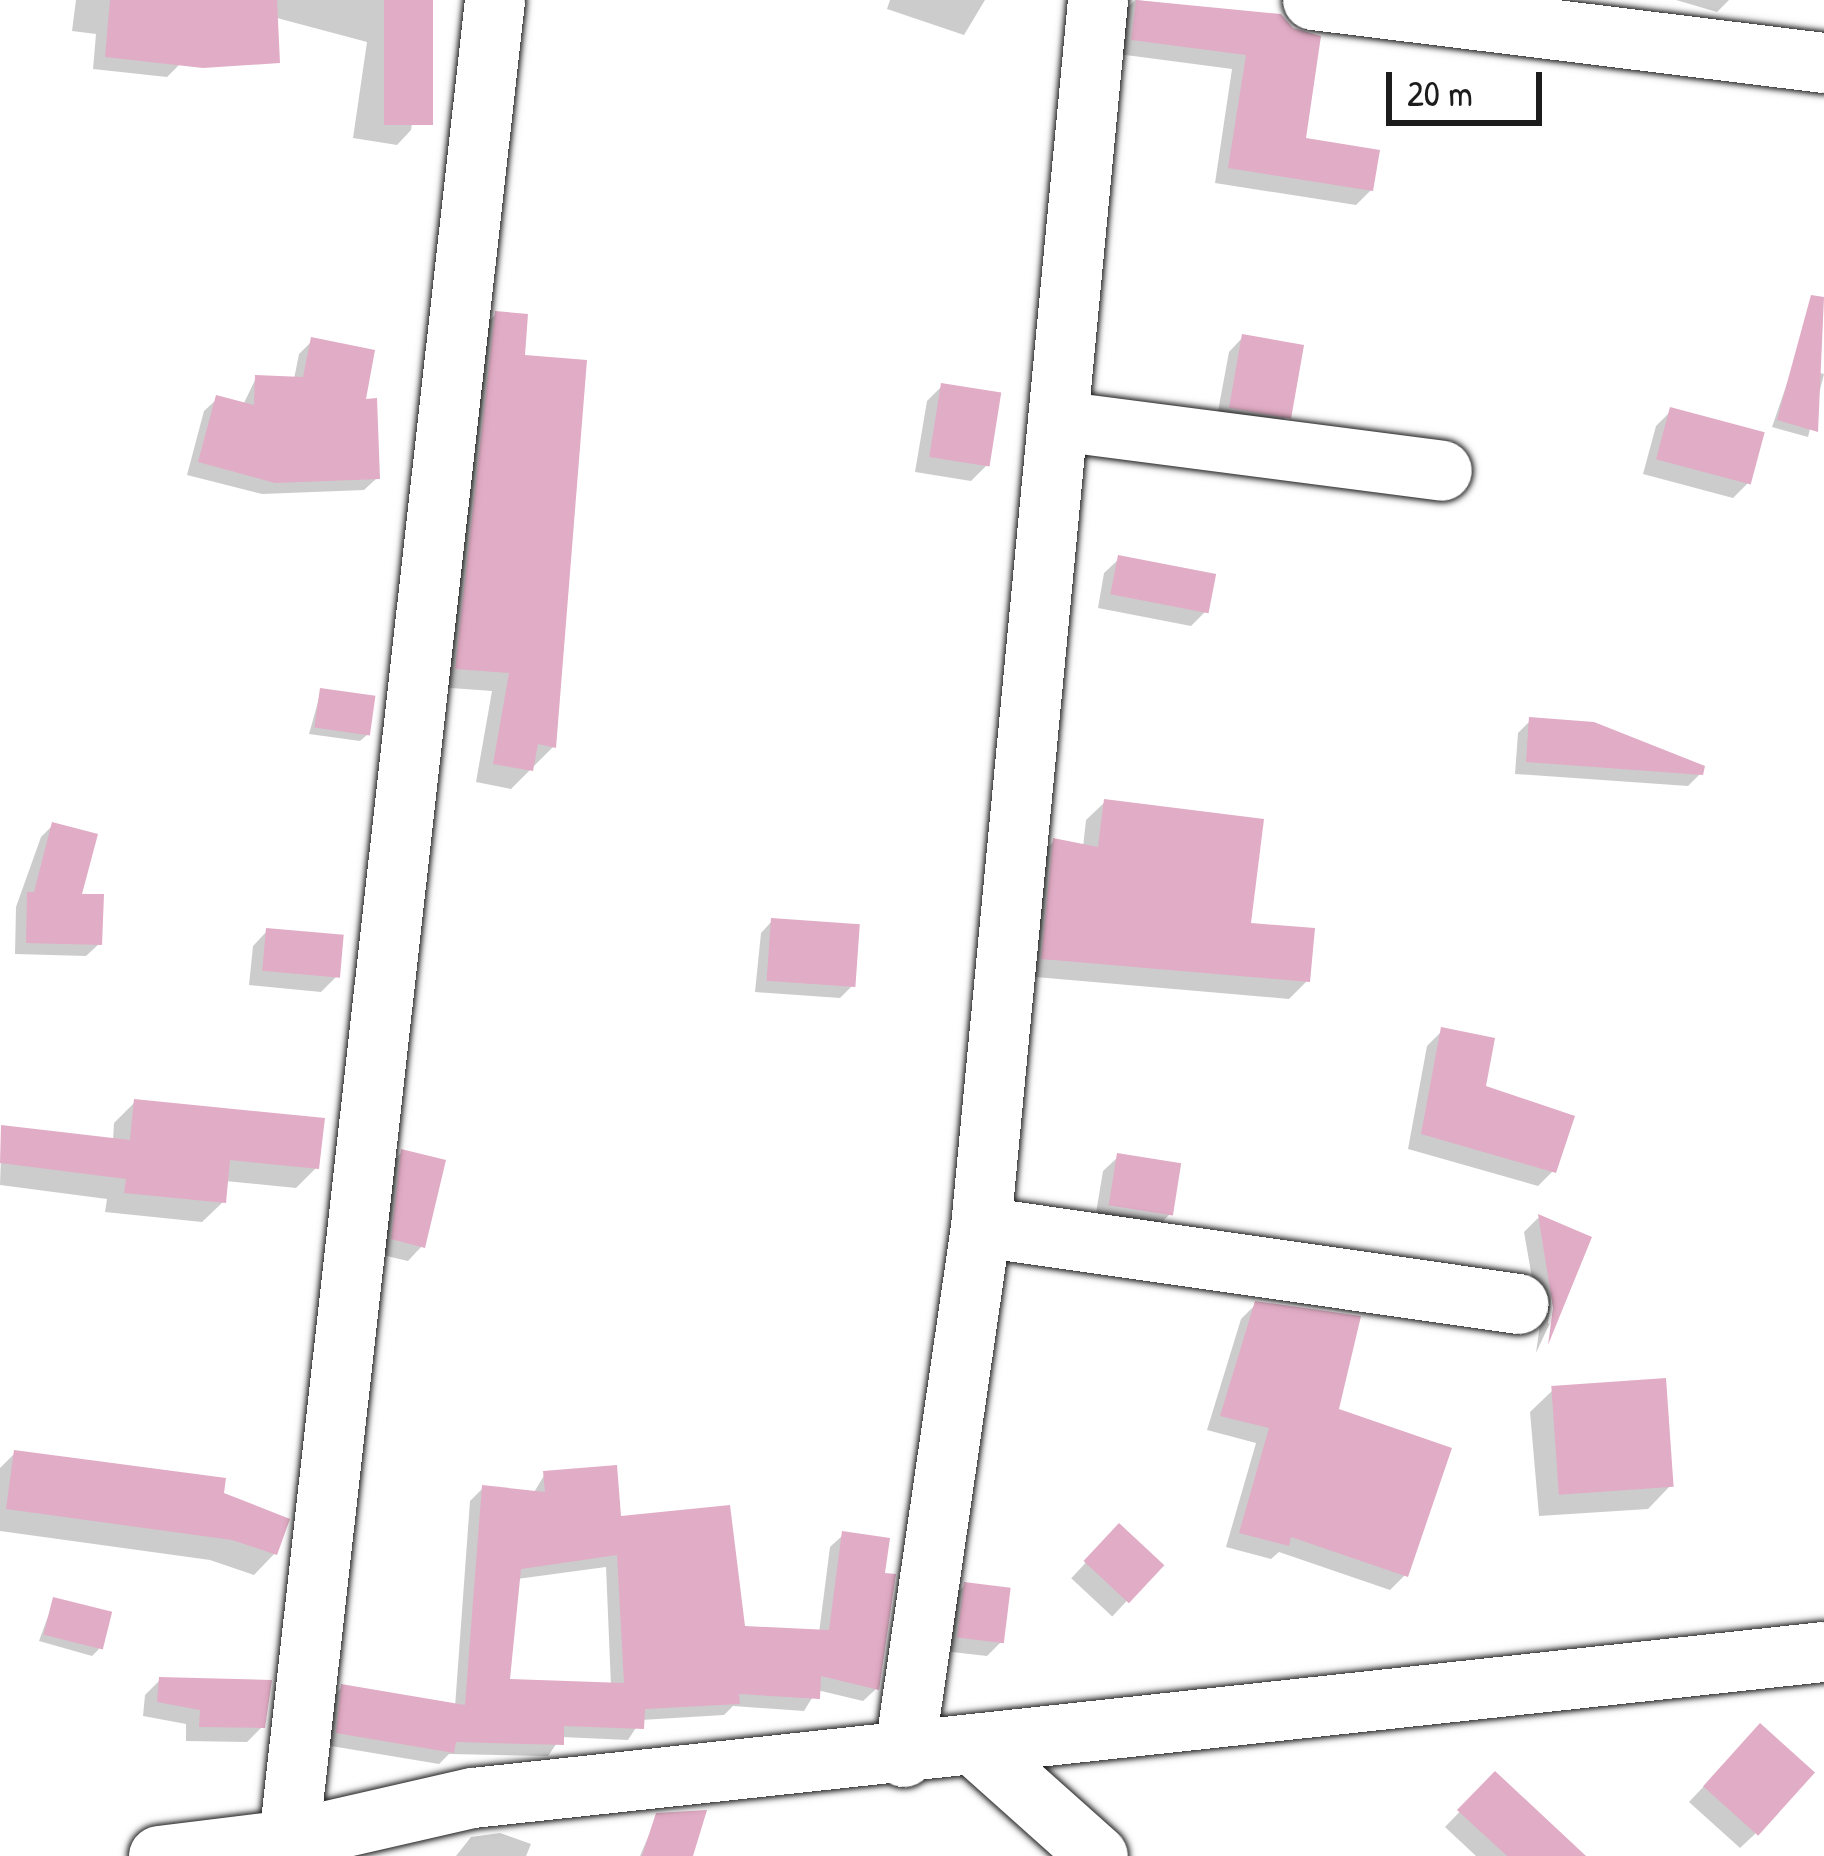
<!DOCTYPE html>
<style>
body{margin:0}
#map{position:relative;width:1824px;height:1856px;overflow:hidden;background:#fff;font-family:"Patrick Hand",sans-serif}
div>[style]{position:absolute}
.shadow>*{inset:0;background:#0003;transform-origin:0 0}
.building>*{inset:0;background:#e1acc5;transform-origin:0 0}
.roads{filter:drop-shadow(0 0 3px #1c1c1c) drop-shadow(0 0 3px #1c1c1c)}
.minor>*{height:60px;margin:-30px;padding:0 30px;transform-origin:30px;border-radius:30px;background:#fff}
span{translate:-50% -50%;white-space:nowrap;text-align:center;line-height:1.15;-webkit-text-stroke:10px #fff;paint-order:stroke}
.scale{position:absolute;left:1386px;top:72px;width:156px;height:54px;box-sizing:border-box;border:6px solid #1c1c1c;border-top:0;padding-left:15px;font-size:36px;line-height:42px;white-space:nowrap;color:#1c1c1c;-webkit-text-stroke:9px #fff;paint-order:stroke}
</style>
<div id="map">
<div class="shadow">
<div style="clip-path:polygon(76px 0,187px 0,180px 64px,167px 77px,93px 69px,96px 34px,72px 31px)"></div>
<div style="clip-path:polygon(266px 0,431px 0,411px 130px,397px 145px,353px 138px,367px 42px,262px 14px)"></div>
<div style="clip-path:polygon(890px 0,985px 0,964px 35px,887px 9px)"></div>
<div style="clip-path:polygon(1135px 0,1280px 16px,1303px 141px,1371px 190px,1356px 205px,1215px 183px,1232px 69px,1118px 54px,1123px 12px)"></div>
<div style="clip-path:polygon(1676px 0,1729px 0,1717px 12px)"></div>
<div style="clip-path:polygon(496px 314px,522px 358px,553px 747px,511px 789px,476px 782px,492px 691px,437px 687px,477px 333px)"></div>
<div style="clip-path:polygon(1243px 337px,1288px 415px,1273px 430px,1216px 422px,1229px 352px)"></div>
<div style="clip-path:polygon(312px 341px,363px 402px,377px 478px,364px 490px,262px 494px,187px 475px,204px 411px,217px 399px,243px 405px,256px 378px,294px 379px,299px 354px)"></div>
<div style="clip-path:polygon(1793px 366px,1824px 374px,1808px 437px,1772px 427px)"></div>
<div style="clip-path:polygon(942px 386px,986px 466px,971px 481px,915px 472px,927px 401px)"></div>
<div style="clip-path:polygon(1671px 411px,1748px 483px,1733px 498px,1643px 474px,1656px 426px)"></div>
<div style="clip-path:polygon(1119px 559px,1206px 611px,1191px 626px,1098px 608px,1104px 573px)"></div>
<div style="clip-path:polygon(321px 691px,367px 735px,360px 741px,309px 734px)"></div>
<div style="clip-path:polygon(1531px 720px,1700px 774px,1688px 786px,1515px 774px,1518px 733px)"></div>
<div style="clip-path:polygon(1105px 802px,1307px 981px,1289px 999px,1024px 976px,1035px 860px,1054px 841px,1083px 847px,1086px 820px)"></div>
<div style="clip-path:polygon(53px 825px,99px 944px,86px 956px,15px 954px,16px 907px,41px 837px)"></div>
<div style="clip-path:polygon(772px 921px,852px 986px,840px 998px,755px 992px,761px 933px)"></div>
<div style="clip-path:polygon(267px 931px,336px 977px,321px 992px,249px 985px,253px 946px)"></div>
<div style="clip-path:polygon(1442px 1031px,1553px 1171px,1538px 1186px,1408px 1149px,1427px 1046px)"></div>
<div style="clip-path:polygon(135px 1102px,316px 1168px,296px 1188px,225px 1181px,223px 1202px,202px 1222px,105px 1212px,107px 1199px,0 1185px,2px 1128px,113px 1141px,114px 1123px)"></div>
<div style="clip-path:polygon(402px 1152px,422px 1246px,408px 1261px,378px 1254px,387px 1167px)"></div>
<div style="clip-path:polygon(1118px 1157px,1170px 1214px,1155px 1229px,1095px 1219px,1103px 1171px)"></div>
<div style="clip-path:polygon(evenodd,1538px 1218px,1589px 1239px,1536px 1353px,1540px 1324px,1524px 1232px,1538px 1218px,1552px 1292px,1556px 1310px,1549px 1324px,1548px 1323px,1552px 1292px)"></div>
<div style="clip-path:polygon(1256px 1304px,1335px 1411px,1405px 1575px,1390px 1590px,1279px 1552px,1271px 1559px,1226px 1547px,1256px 1443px,1207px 1430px,1241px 1319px)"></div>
<div style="clip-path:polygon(1553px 1390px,1670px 1486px,1648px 1509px,1539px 1516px,1530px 1412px)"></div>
<div style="clip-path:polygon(15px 1453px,220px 1495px,275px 1553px,254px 1575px,210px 1560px,0 1531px,0 1468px)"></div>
<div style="clip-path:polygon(evenodd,545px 1474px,619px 1519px,742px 1628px,819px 1633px,830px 1547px,843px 1535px,876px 1689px,863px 1701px,817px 1690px,804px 1711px,733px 1706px,724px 1715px,641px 1720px,628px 1740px,561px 1737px,548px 1756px,449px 1754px,439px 1764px,325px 1745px,329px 1700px,342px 1687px,455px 1707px,470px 1501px,483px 1488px,533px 1494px,545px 1474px,606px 1567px,611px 1686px,507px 1682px,517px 1579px,606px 1567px)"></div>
<div style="left:1119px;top:1527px;width:56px;height:70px;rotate:43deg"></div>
<div style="clip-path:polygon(965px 1585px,1002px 1641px,987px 1656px,943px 1651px,950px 1600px)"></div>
<div style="clip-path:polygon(54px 1600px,99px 1649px,92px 1656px,39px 1641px)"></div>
<div style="clip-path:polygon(160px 1680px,262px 1727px,247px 1742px,186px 1741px,186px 1724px,143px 1716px,145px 1695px)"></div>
<div style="clip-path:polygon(1760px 1727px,1755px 1834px,1740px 1848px,1689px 1802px)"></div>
<div style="clip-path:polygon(1495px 1775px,1581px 1856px,1476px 1856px,1445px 1827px)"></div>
<div style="clip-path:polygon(657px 1816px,690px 1856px,640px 1856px)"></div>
<div style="clip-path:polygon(500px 1833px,531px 1844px,526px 1856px,456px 1856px,471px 1837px)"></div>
</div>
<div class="building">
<div style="clip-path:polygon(110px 0,277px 0,280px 63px,203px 68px,105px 57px)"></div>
<div style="left:384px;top:0;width:49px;height:125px"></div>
<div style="clip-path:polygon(1136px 0,1281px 14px,1293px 28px,1321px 36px,1306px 138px,1380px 150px,1373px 191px,1228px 168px,1246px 55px,1131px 40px)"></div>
<div style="clip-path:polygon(1811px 295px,1824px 297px,1818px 432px,1777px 420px)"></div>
<div style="clip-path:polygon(495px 311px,528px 314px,525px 355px,587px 360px,556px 748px,538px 744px,533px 771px,493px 764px,509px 673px,455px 669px)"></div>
<div style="left:1242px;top:334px;width:63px;height:75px;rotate:10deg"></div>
<div style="clip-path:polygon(311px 337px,375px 350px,366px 399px,377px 398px,380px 479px,275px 483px,198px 462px,216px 395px,254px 405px,255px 375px,303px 377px)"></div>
<div style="left:941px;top:383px;width:61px;height:75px;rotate:9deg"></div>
<div style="left:1670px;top:407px;width:98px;height:54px;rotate:15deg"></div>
<div style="left:1118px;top:555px;width:100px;height:40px;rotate:11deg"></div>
<div style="left:320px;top:688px;width:56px;height:40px;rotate:8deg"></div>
<div style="clip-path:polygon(1529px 717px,1594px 722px,1705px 766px,1703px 775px,1526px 762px)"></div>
<div style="clip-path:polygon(1104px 799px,1264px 819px,1251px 923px,1315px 928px,1310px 982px,1041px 959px,1053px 838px,1098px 847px)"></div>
<div style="clip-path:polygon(52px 822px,98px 834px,82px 894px,104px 894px,102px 945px,26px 943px,27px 892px,34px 892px)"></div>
<div style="left:771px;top:918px;width:89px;height:63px;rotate:4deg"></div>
<div style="left:266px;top:928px;width:78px;height:43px;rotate:5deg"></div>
<div style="clip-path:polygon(1441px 1027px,1495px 1038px,1486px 1086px,1575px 1116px,1556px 1173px,1421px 1134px)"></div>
<div style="clip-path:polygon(134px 1099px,325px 1118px,319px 1169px,230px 1160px,226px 1203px,124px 1193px,126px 1179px,0 1163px,1px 1125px,130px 1140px)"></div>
<div style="clip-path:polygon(401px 1149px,446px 1160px,425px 1248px,391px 1239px)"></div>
<div style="left:1117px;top:1153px;width:65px;height:53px;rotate:9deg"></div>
<div style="clip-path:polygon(1538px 1214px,1592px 1237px,1548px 1345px,1553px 1308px)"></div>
<div style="clip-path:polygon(1255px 1301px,1361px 1316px,1339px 1409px,1452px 1448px,1408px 1577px,1291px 1537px,1289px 1546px,1239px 1533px,1269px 1428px,1220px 1416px)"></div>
<div style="left:1666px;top:1378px;width:109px;height:115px;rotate:86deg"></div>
<div style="clip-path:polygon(14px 1450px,226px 1478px,224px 1493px,290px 1519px,277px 1555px,232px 1540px,6px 1509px)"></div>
<div style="clip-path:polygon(evenodd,617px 1465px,621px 1516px,730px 1505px,745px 1626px,829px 1630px,842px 1531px,890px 1538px,885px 1573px,896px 1574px,879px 1690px,821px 1676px,820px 1699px,739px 1694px,740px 1704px,645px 1709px,644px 1729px,564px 1726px,564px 1745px,456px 1742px,454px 1753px,336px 1733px,341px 1684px,465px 1705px,482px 1485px,545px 1492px,543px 1471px,617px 1465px,617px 1555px,624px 1683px,510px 1679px,521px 1569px,617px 1555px)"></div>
<div style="left:1119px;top:1523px;width:62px;height:52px;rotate:43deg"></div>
<div style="left:964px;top:1582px;width:47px;height:56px;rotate:7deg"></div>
<div style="left:53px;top:1597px;width:61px;height:39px;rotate:14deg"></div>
<div style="clip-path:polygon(159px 1677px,272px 1680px,265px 1728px,199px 1727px,200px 1710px,157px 1702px)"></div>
<div style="left:1760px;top:1723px;width:74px;height:85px;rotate:42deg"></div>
<div style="clip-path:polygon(1495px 1771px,1586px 1856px,1507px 1856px,1457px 1810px)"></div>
<div style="clip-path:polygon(707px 1810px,693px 1856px,642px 1856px,656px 1813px)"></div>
</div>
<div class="roads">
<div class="minor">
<div style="left:1313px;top:0;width:515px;rotate:7.03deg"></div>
<div style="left:1059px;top:421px;width:386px;rotate:7.4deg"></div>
<div style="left:981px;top:1227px;width:543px;rotate:8.15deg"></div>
<div style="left:977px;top:1748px;width:162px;rotate:41.8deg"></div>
<div style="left:904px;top:1757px;width:536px;rotate:-81.73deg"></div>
<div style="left:981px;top:1227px;width:1233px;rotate:-84.55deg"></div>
<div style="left:289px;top:1840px;width:1851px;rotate:-83.61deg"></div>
<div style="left:159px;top:1856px;width:131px;rotate:-7deg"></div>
<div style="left:289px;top:1840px;width:189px;rotate:-12.9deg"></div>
<div style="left:473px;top:1798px;width:1359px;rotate:-6.17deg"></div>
</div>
</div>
<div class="scale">20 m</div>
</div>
